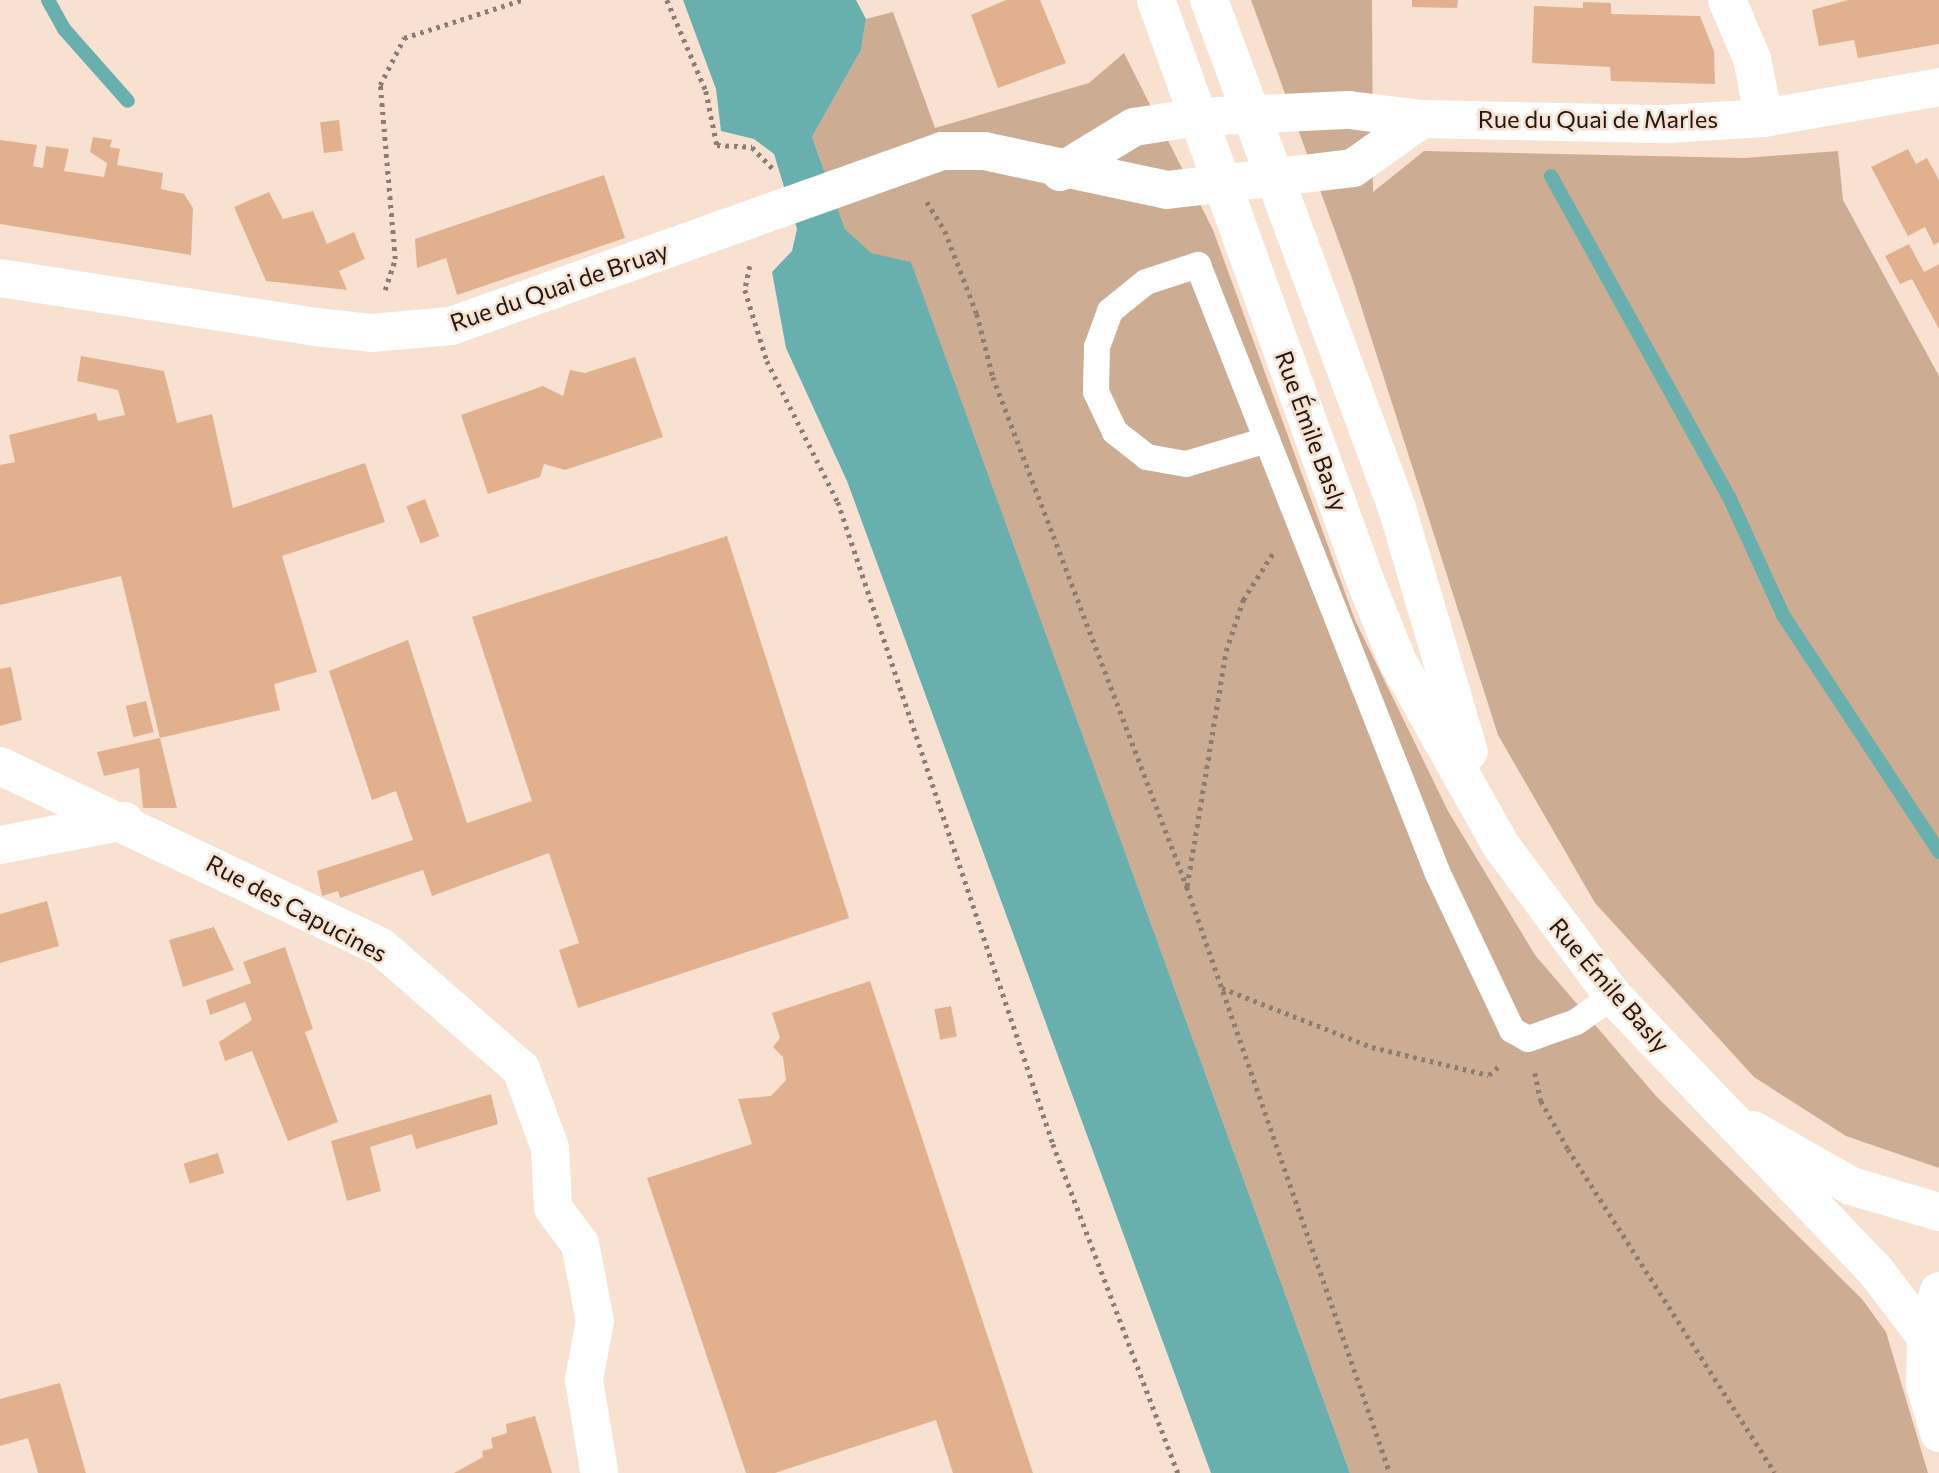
<!DOCTYPE html>
<meta charset="utf-8">
<style>
body{margin:0}
#map{position:relative;width:1939px;height:1473px;overflow:hidden;background:#f8e1d0;font-family:Commissioner,sans-serif}
div>[style]{position:absolute}
.green>*{inset:0;background:#cdac94}
.water>*{inset:0;background:#68afae}
.stream>*{height:14px;margin:-7px;padding:0 7px;transform-origin:7px;border-radius:7px;background:#68afae}
.building>*{inset:0;background:#e1b18f;transform-origin:0 0}
.path>*{height:4.5px;margin-top:-2.25px;transform-origin:0;background:repeating-linear-gradient(90deg,#8c7c71 0 3.5px,transparent 0 8.5px)}
.lane>*{height:26px;margin:-13px;padding:0 13px;transform-origin:13px;border-radius:13px;background:#fff}
.street>*{height:38px;margin:-19px;padding:0 19px;transform-origin:19px;border-radius:19px;background:#fff}
.secondary>*{height:38px;margin:-19px;padding:0 19px;transform-origin:19px;border-radius:19px;background:#fff}
.primary>*{height:38px;margin:-19px;padding:0 19px;transform-origin:19px;border-radius:19px;background:#fff}
span{translate:-50% -50%;white-space:nowrap;text-align:center;line-height:1.15;-webkit-text-stroke:5px #f8e1d0;paint-order:stroke}
.street-label{font-size:24px;color:#201813}
</style>
<div id="map">
<div class="green">
<div style="clip-path:polygon(1251px 0,1372px 0,1373px 192px,1424px 151px,1744px 158px,1838px 151px,1843px 200px,1939px 376px,1939px 1168px,1846px 1136px,1754px 1077px,1595px 903px,1498px 735px,1352px 278px)"></div>
<div style="clip-path:polygon(893px 12px,935px 128px,1089px 83px,1124px 53px,1213px 230px,1355px 620px,1448px 811px,1535px 955px,1656px 1096px,1862px 1299px,1886px 1332px,1928px 1473px,1350px 1473px,911px 263px,870px 253px,845px 229px,812px 137px,861px 50px,866px 19px)"></div>
</div>
<div class="water">
<div style="clip-path:polygon(683px 0,856px 0,866px 19px,861px 50px,812px 137px,845px 229px,871px 253px,911px 262px,1350px 1473px,1211px 1473px,847px 481px,786px 348px,772px 272px,792px 251px,797px 229px,774px 154px,754px 139px,721px 131px,716px 89px)"></div>
</div>
<div class="stream">
<div style="left:48px;top:0;width:33px;rotate:61deg"></div>
<div style="left:64px;top:29px;width:96px;rotate:48.4deg"></div>
<div style="left:1551px;top:176px;width:369px;rotate:61deg"></div>
<div style="left:1730px;top:499px;width:128px;rotate:65.4deg"></div>
<div style="left:1783px;top:615px;width:284px;rotate:56.6deg"></div>
</div>
<div class="building">
<div style="clip-path:polygon(1006px 0,1040px 0,1066px 63px,998px 88px,971px 15px)"></div>
<div style="clip-path:polygon(1412px 0,1458px 0,1457px 8px,1412px 7px)"></div>
<div style="clip-path:polygon(1848px 0,1939px 0,1939px 44px,1858px 58px,1854px 40px,1819px 46px,1812px 10px)"></div>
<div style="clip-path:polygon(1583px 2px,1611px 3px,1611px 14px,1700px 16px,1714px 51px,1715px 84px,1611px 81px,1610px 67px,1532px 63px,1534px 6px,1583px 8px)"></div>
<div style="left:339px;top:120px;width:31px;height:19px;rotate:83deg"></div>
<div style="clip-path:polygon(93px 137px,112px 140px,110px 147px,120px 149px,117px 165px,163px 173px,161px 189px,184px 194px,193px 208px,191px 255px,0 224px,0 140px,37px 145px,33px 166px,43px 168px,46px 146px,69px 149px,64px 171px,104px 177px,107px 163px,90px 152px)"></div>
<div style="clip-path:polygon(1908px 149px,1916px 164px,1927px 158px,1939px 180px,1939px 242px,1934px 245px,1925px 227px,1908px 236px,1871px 167px)"></div>
<div style="clip-path:polygon(604px 175px,625px 238px,457px 295px,446px 258px,417px 268px,415px 239px)"></div>
<div style="clip-path:polygon(269px 192px,283px 219px,313px 211px,327px 244px,354px 232px,365px 259px,339px 271px,347px 290px,266px 281px,234px 207px)"></div>
<div style="clip-path:polygon(1909px 244px,1924px 272px,1939px 264px,1939px 329px,1912px 279px,1900px 284px,1885px 256px)"></div>
<div style="clip-path:polygon(81px 356px,164px 371px,177px 423px,212px 414px,233px 508px,365px 463px,385px 522px,282px 556px,317px 672px,274px 684px,280px 710px,160px 738px,121px 576px,0 605px,0 465px,15px 462px,9px 435px,96px 413px,98px 421px,125px 415px,118px 390px,77px 381px)"></div>
<div style="clip-path:polygon(635px 357px,663px 437px,565px 470px,544px 464px,540px 477px,488px 494px,461px 415px,543px 386px,563px 396px,570px 370px,585px 373px)"></div>
<div style="left:425px;top:499px;width:40px;height:20px;rotate:69deg"></div>
<div style="clip-path:polygon(727px 536px,849px 918px,578px 1008px,559px 950px,579px 943px,549px 853px,432px 896px,423px 870px,340px 898px,338px 891px,322px 896px,317px 871px,413px 840px,396px 791px,372px 800px,329px 671px,408px 640px,467px 823px,532px 801px,472px 617px)"></div>
<div style="clip-path:polygon(11px 667px,22px 720px,0 726px,0 669px)"></div>
<div style="left:146px;top:701px;width:32px;height:21px;rotate:76deg"></div>
<div style="clip-path:polygon(160px 738px,177px 808px,143px 808px,139px 768px,104px 776px,97px 752px)"></div>
<div style="clip-path:polygon(47px 901px,59px 946px,0 963px,0 914px)"></div>
<div style="clip-path:polygon(214px 927px,234px 970px,183px 987px,169px 940px)"></div>
<div style="clip-path:polygon(285px 947px,313px 1029px,305px 1032px,338px 1122px,288px 1141px,252px 1051px,225px 1061px,219px 1042px,252px 1020px,245px 1002px,210px 1015px,206px 1000px,251px 983px,243px 962px)"></div>
<div style="clip-path:polygon(870px 981px,1033px 1473px,953px 1473px,936px 1420px,775px 1473px,746px 1473px,647px 1178px,752px 1144px,738px 1099px,771px 1096px,786px 1080px,783px 1057px,773px 1047px,780px 1038px,772px 1013px)"></div>
<div style="left:951px;top:1006px;width:31px;height:17px;rotate:79deg"></div>
<div style="clip-path:polygon(491px 1094px,498px 1124px,416px 1149px,412px 1134px,370px 1147px,381px 1191px,347px 1201px,331px 1141px)"></div>
<div style="left:218px;top:1153px;width:21px;height:36px;rotate:73deg"></div>
<div style="clip-path:polygon(60px 1383px,86px 1473px,38px 1473px,28px 1438px,0 1446px,0 1399px)"></div>
<div style="clip-path:polygon(535px 1416px,552px 1473px,454px 1473px,483px 1457px,482px 1451px,493px 1448px,491px 1438px,507px 1433px,506px 1424px)"></div>
</div>
<div class="path">
<div style="left:667px;top:0;width:99px;rotate:66.8deg"></div>
<div style="left:706px;top:91px;width:55px;rotate:78.5deg"></div>
<div style="left:717px;top:145px;width:35px;rotate:3deg"></div>
<div style="left:752px;top:147px;width:30px;rotate:46deg"></div>
<div style="left:927px;top:202px;width:34px;rotate:58deg"></div>
<div style="left:945px;top:231px;width:89px;rotate:68.9deg"></div>
<div style="left:977px;top:314px;width:65px;rotate:75.7deg"></div>
<div style="left:993px;top:377px;width:546px;rotate:69.17deg"></div>
<div style="left:1187px;top:887px;width:620px;rotate:70.89deg"></div>
<div style="left:750px;top:266px;width:25px;rotate:102deg"></div>
<div style="left:745px;top:290px;width:74px;rotate:72.8deg"></div>
<div style="left:767px;top:361px;width:158px;rotate:63.3deg"></div>
<div style="left:838px;top:502px;width:677px;rotate:71.48deg"></div>
<div style="left:1053px;top:1144px;width:352px;rotate:69.2deg"></div>
<div style="left:385px;top:290px;width:33px;rotate:-72deg"></div>
<div style="left:395px;top:259px;width:175px;rotate:-94.9deg"></div>
<div style="left:380px;top:85px;width:53px;rotate:-62.9deg"></div>
<div style="left:404px;top:38px;width:124px;rotate:-17.9deg"></div>
<div style="left:1187px;top:886px;width:238px;rotate:-80.6deg"></div>
<div style="left:1226px;top:651px;width:54px;rotate:-71.6deg"></div>
<div style="left:1243px;top:600px;width:56px;rotate:-57.4deg"></div>
<div style="left:1222px;top:988px;width:161px;rotate:21.5deg"></div>
<div style="left:1372px;top:1047px;width:120px;rotate:13.5deg"></div>
<div style="left:1489px;top:1075px;width:13px;rotate:-42deg"></div>
<div style="left:1535px;top:1073px;width:29px;rotate:78deg"></div>
<div style="left:1541px;top:1101px;width:55px;rotate:60.6deg"></div>
<div style="left:1568px;top:1149px;width:384px;rotate:57.4deg"></div>
</div>
<div class="lane">
<div style="left:1267px;top:440px;width:84px;rotate:163.5deg"></div>
<div style="left:1186px;top:464px;width:40px;rotate:-170deg"></div>
<div style="left:1147px;top:457px;width:41px;rotate:-142deg"></div>
<div style="left:1115px;top:432px;width:44px;rotate:-115.4deg"></div>
<div style="left:1096px;top:392px;width:45px;rotate:-88.7deg"></div>
<div style="left:1097px;top:347px;width:38px;rotate:-70deg"></div>
<div style="left:1110px;top:311px;width:46px;rotate:-38.9deg"></div>
<div style="left:1146px;top:282px;width:55px;rotate:-18.1deg"></div>
<div style="left:1198px;top:265px;width:655px;rotate:68.49deg"></div>
<div style="left:1438px;top:874px;width:173px;rotate:64.6deg"></div>
<div style="left:1512px;top:1030px;width:18px;rotate:29deg"></div>
<div style="left:1528px;top:1039px;width:51px;rotate:-19.5deg"></div>
<div style="left:1576px;top:1022px;width:45px;rotate:-35.1deg"></div>
</div>
<div class="street">
<div style="left:1727px;top:0;width:64px;rotate:67deg"></div>
<div style="left:1752px;top:59px;width:60px;rotate:78.5deg"></div>
<div style="left:0;top:766px;width:422px;rotate:25.4deg"></div>
<div style="left:381px;top:947px;width:186px;rotate:41.1deg"></div>
<div style="left:521px;top:1069px;width:84px;rotate:69.8deg"></div>
<div style="left:550px;top:1148px;width:60px;rotate:87.1deg"></div>
<div style="left:553px;top:1208px;width:45px;rotate:53.1deg"></div>
<div style="left:580px;top:1244px;width:78px;rotate:79deg"></div>
<div style="left:595px;top:1321px;width:60px;rotate:100.6deg"></div>
<div style="left:584px;top:1380px;width:92px;rotate:80.6deg"></div>
<div style="left:0;top:845px;width:127px;rotate:-10.9deg"></div>
</div>
<div class="secondary">
<div style="left:1156px;top:0;width:617px;rotate:70.18deg"></div>
<div style="left:1365px;top:580px;width:88px;rotate:68.1deg"></div>
<div style="left:1398px;top:662px;width:212px;rotate:60.7deg"></div>
<div style="left:1502px;top:847px;width:186px;rotate:53.3deg"></div>
<div style="left:1613px;top:996px;width:379px;rotate:46.3deg"></div>
<div style="left:1875px;top:1270px;width:84px;rotate:52.7deg"></div>
<div style="left:1209px;top:0;width:542px;rotate:69.69deg"></div>
<div style="left:1397px;top:508px;width:254px;rotate:73.6deg"></div>
<div style="left:1060px;top:172px;width:87px;rotate:-31.3deg"></div>
<div style="left:1134px;top:127px;width:65px;rotate:-8.9deg"></div>
<div style="left:1198px;top:117px;width:151px;rotate:-2.7deg"></div>
<div style="left:1349px;top:110px;width:74px;rotate:7deg"></div>
<div style="left:1422px;top:119px;width:246px;rotate:1.2deg"></div>
<div style="left:1668px;top:124px;width:96px;rotate:-3.6deg"></div>
<div style="left:1764px;top:118px;width:178px;rotate:-10deg"></div>
<div style="left:0;top:278px;width:320px;rotate:8.8deg"></div>
<div style="left:316px;top:327px;width:55px;rotate:6.2deg"></div>
<div style="left:371px;top:333px;width:80px;rotate:-5deg"></div>
<div style="left:451px;top:326px;width:521px;rotate:-19.62deg"></div>
<div style="left:942px;top:151px;width:42px"></div>
<div style="left:984px;top:151px;width:187px;rotate:12deg"></div>
<div style="left:1167px;top:190px;width:187px;rotate:-6.7deg"></div>
<div style="left:1353px;top:168px;width:85px;rotate:-35.4deg"></div>
<div style="left:1753px;top:1130px;width:113px;rotate:29.7deg"></div>
<div style="left:1851px;top:1186px;width:92px;rotate:16.5deg"></div>
</div>
<div class="primary">
<div style="left:1939px;top:1291px;width:48px;rotate:105.8deg"></div>
<div style="left:1926px;top:1337px;width:48px;rotate:91.2deg"></div>
<div style="left:1925px;top:1385px;width:50px;rotate:73.7deg"></div>
</div>
<div class="street-label">
<span style="left:1598px;top:119px">Rue du Quai de Marles</span>
<span style="left:559px;top:286px;rotate:-19deg">Rue du Quai de Bruay</span>
<span style="left:1312px;top:431px;rotate:70deg">Rue Émile Basly</span>
<span style="left:297px;top:908px;rotate:28deg">Rue des Capucines</span>
<span style="left:1610px;top:985px;rotate:49deg">Rue Émile Basly</span>
</div>
</div>
